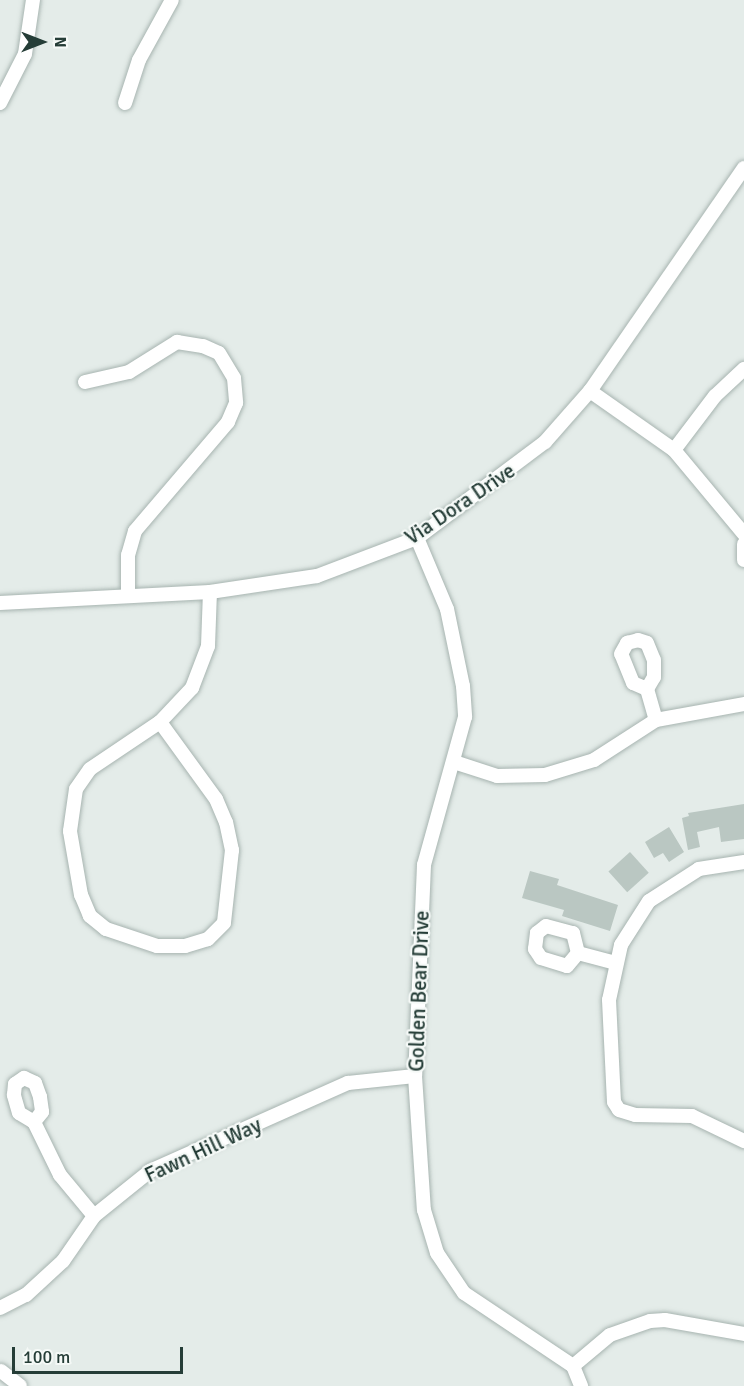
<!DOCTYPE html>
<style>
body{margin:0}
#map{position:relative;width:744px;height:1386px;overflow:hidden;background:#e4ece9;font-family:Signika,sans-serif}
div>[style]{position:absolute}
.building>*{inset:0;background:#bac7c2;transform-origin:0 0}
.roads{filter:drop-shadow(0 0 2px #a7b4b0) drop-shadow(0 0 2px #a7b4b0)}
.minor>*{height:14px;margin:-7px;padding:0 7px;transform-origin:7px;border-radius:7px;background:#fff}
span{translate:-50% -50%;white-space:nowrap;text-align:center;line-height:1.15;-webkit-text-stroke:4.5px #f5f9f7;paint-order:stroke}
.street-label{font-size:21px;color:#253d37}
.north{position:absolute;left:12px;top:12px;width:60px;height:60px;-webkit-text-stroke:4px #f5f9f7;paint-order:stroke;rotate:90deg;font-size:16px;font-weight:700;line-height:24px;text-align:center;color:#253d37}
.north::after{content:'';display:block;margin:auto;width:21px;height:27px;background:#253d37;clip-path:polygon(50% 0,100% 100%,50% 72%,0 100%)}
.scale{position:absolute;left:12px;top:1347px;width:171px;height:27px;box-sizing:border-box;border:3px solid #253d37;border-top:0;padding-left:8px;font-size:18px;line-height:21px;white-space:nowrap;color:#253d37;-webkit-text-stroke:4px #f5f9f7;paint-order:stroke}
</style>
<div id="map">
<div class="building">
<div style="clip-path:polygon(744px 804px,744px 839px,721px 842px,719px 827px,697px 832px,700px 847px,688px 850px,682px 818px,689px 816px,688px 813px)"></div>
<div style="clip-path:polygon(669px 827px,684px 852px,669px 862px,663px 853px,654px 858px,645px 842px)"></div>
<div style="left:630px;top:852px;width:28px;height:29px;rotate:48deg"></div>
<div style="clip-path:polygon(530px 871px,559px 879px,557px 885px,618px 905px,610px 931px,562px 916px,564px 910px,522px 898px)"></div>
</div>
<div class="roads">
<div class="minor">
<div style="left:0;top:103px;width:55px;rotate:-63deg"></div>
<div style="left:25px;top:54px;width:55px;rotate:-81.6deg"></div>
<div style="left:125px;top:103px;width:45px;rotate:-72deg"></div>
<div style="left:139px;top:60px;width:68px;rotate:-61.2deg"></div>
<div style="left:85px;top:382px;width:45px;rotate:-12.8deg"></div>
<div style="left:129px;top:372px;width:57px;rotate:-32deg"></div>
<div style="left:177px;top:342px;width:26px;rotate:9deg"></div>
<div style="left:203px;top:346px;width:17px;rotate:24deg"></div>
<div style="left:219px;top:353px;width:29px;rotate:59deg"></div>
<div style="left:234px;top:378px;width:25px;rotate:85deg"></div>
<div style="left:236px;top:403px;width:21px;rotate:113deg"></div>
<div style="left:228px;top:422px;width:143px;rotate:130.5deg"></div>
<div style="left:135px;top:531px;width:25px;rotate:106deg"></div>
<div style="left:128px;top:555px;width:41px;rotate:90deg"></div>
<div style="left:590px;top:391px;width:103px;rotate:35.1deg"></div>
<div style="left:674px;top:450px;width:109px;rotate:50.2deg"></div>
<div style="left:674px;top:450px;width:68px;rotate:-52.8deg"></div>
<div style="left:715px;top:396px;width:40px;rotate:-43deg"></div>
<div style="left:417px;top:538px;width:77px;rotate:67.1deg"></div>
<div style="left:447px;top:609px;width:79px;rotate:78.3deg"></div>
<div style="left:463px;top:686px;width:31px;rotate:86deg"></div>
<div style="left:465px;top:717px;width:154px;rotate:105.5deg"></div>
<div style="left:424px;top:865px;width:211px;rotate:92.4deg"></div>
<div style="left:415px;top:1076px;width:134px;rotate:86.2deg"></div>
<div style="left:424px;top:1210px;width:45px;rotate:73.2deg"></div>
<div style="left:437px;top:1253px;width:48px;rotate:56deg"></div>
<div style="left:464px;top:1293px;width:131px;rotate:33.8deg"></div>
<div style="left:573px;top:1366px;width:22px;rotate:68deg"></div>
<div style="left:744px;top:544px;width:16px;rotate:90deg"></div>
<div style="left:0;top:603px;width:210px;rotate:-3deg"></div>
<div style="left:210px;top:592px;width:108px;rotate:-8.5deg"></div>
<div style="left:317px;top:576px;width:107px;rotate:-20.8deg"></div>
<div style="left:417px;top:538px;width:160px;rotate:-36.9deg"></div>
<div style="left:545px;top:442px;width:68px;rotate:-48.6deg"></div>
<div style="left:590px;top:391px;width:271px;rotate:-55.4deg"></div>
<div style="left:638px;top:640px;width:9px;rotate:18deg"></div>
<div style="left:647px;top:643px;width:18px;rotate:68deg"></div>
<div style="left:654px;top:660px;width:17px;rotate:90deg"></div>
<div style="left:654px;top:677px;width:14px;rotate:120deg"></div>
<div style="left:647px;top:689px;width:15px;rotate:-157deg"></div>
<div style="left:633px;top:683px;width:31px;rotate:-112deg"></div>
<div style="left:621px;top:654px;width:13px;rotate:-61deg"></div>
<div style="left:627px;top:643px;width:11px;rotate:-15deg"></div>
<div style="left:647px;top:689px;width:32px;rotate:74deg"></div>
<div style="left:160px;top:722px;width:95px;rotate:54deg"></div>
<div style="left:216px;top:799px;width:25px;rotate:67deg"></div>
<div style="left:226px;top:822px;width:29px;rotate:78deg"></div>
<div style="left:232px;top:850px;width:73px;rotate:96.3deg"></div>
<div style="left:224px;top:923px;width:23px;rotate:135deg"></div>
<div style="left:208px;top:939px;width:24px;rotate:163deg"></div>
<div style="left:185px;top:946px;width:28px;rotate:180deg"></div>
<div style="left:157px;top:946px;width:54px;rotate:-161.6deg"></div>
<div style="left:106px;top:929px;width:21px;rotate:-141deg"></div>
<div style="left:90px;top:916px;width:23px;rotate:-113deg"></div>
<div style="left:81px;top:895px;width:65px;rotate:-99.8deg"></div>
<div style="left:70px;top:831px;width:42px;rotate:-81.9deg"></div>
<div style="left:76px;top:789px;width:24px;rotate:-55deg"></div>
<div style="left:90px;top:769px;width:84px;rotate:-33.9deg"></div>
<div style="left:160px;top:722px;width:47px;rotate:-46.7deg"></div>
<div style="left:192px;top:688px;width:45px;rotate:-69.1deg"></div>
<div style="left:208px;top:646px;width:54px;rotate:-87.9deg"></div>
<div style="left:454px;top:762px;width:45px;rotate:18deg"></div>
<div style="left:497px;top:776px;width:48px;rotate:-1.2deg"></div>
<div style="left:545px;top:775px;width:51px;rotate:-17deg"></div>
<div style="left:594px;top:760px;width:74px;rotate:-32.8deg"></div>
<div style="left:656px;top:720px;width:89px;rotate:-10.3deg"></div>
<div style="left:744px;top:862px;width:46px;rotate:171.2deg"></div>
<div style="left:699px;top:869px;width:59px;rotate:147.4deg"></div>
<div style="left:649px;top:901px;width:52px;rotate:122.5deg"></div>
<div style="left:621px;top:945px;width:56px;rotate:102.3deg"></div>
<div style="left:609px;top:1000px;width:102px;rotate:87.2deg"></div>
<div style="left:614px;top:1102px;width:9px;rotate:58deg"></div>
<div style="left:619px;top:1110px;width:17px;rotate:17deg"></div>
<div style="left:635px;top:1115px;width:57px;rotate:1deg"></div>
<div style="left:692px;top:1116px;width:58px;rotate:25.7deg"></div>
<div style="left:546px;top:926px;width:28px;rotate:15deg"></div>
<div style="left:573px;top:933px;width:21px;rotate:76deg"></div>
<div style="left:578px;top:953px;width:17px;rotate:130deg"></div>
<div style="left:567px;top:966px;width:27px;rotate:-163deg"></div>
<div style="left:541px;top:958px;width:11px;rotate:-124deg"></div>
<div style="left:535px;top:949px;width:16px;rotate:-83deg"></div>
<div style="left:537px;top:933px;width:11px;rotate:-38deg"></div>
<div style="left:578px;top:953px;width:38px;rotate:15deg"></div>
<div style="left:24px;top:1078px;width:12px;rotate:24deg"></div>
<div style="left:35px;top:1083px;width:15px;rotate:70deg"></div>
<div style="left:40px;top:1097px;width:15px;rotate:82deg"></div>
<div style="left:42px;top:1112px;width:13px;rotate:129deg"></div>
<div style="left:34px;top:1122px;width:17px;rotate:-149deg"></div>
<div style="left:19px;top:1113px;width:19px;rotate:-106deg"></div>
<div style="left:14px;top:1095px;width:11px;rotate:-85deg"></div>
<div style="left:15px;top:1084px;width:11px;rotate:-34deg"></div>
<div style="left:34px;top:1122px;width:59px;rotate:63.9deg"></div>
<div style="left:60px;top:1175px;width:53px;rotate:50.3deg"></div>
<div style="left:0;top:1308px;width:29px;rotate:-27deg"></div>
<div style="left:26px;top:1295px;width:50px;rotate:-42.6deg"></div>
<div style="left:63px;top:1261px;width:55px;rotate:-55.4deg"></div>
<div style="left:94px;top:1216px;width:72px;rotate:-38.8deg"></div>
<div style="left:150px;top:1171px;width:217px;rotate:-24deg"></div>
<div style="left:348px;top:1083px;width:67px;rotate:-6deg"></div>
<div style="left:573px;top:1366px;width:48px;rotate:-40deg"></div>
<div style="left:610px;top:1335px;width:42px;rotate:-19.3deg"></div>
<div style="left:650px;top:1321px;width:15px;rotate:-4deg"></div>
<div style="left:665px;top:1320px;width:80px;rotate:10deg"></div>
<div style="left:1px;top:1371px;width:24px;rotate:38deg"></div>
</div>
</div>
<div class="street-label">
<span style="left:460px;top:504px;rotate:-34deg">Via Dora Drive</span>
<span style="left:419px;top:991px;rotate:-88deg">Golden Bear Drive</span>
<span style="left:203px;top:1150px;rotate:-25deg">Fawn Hill Way</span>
</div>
<div class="north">N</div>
<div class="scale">100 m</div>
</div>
